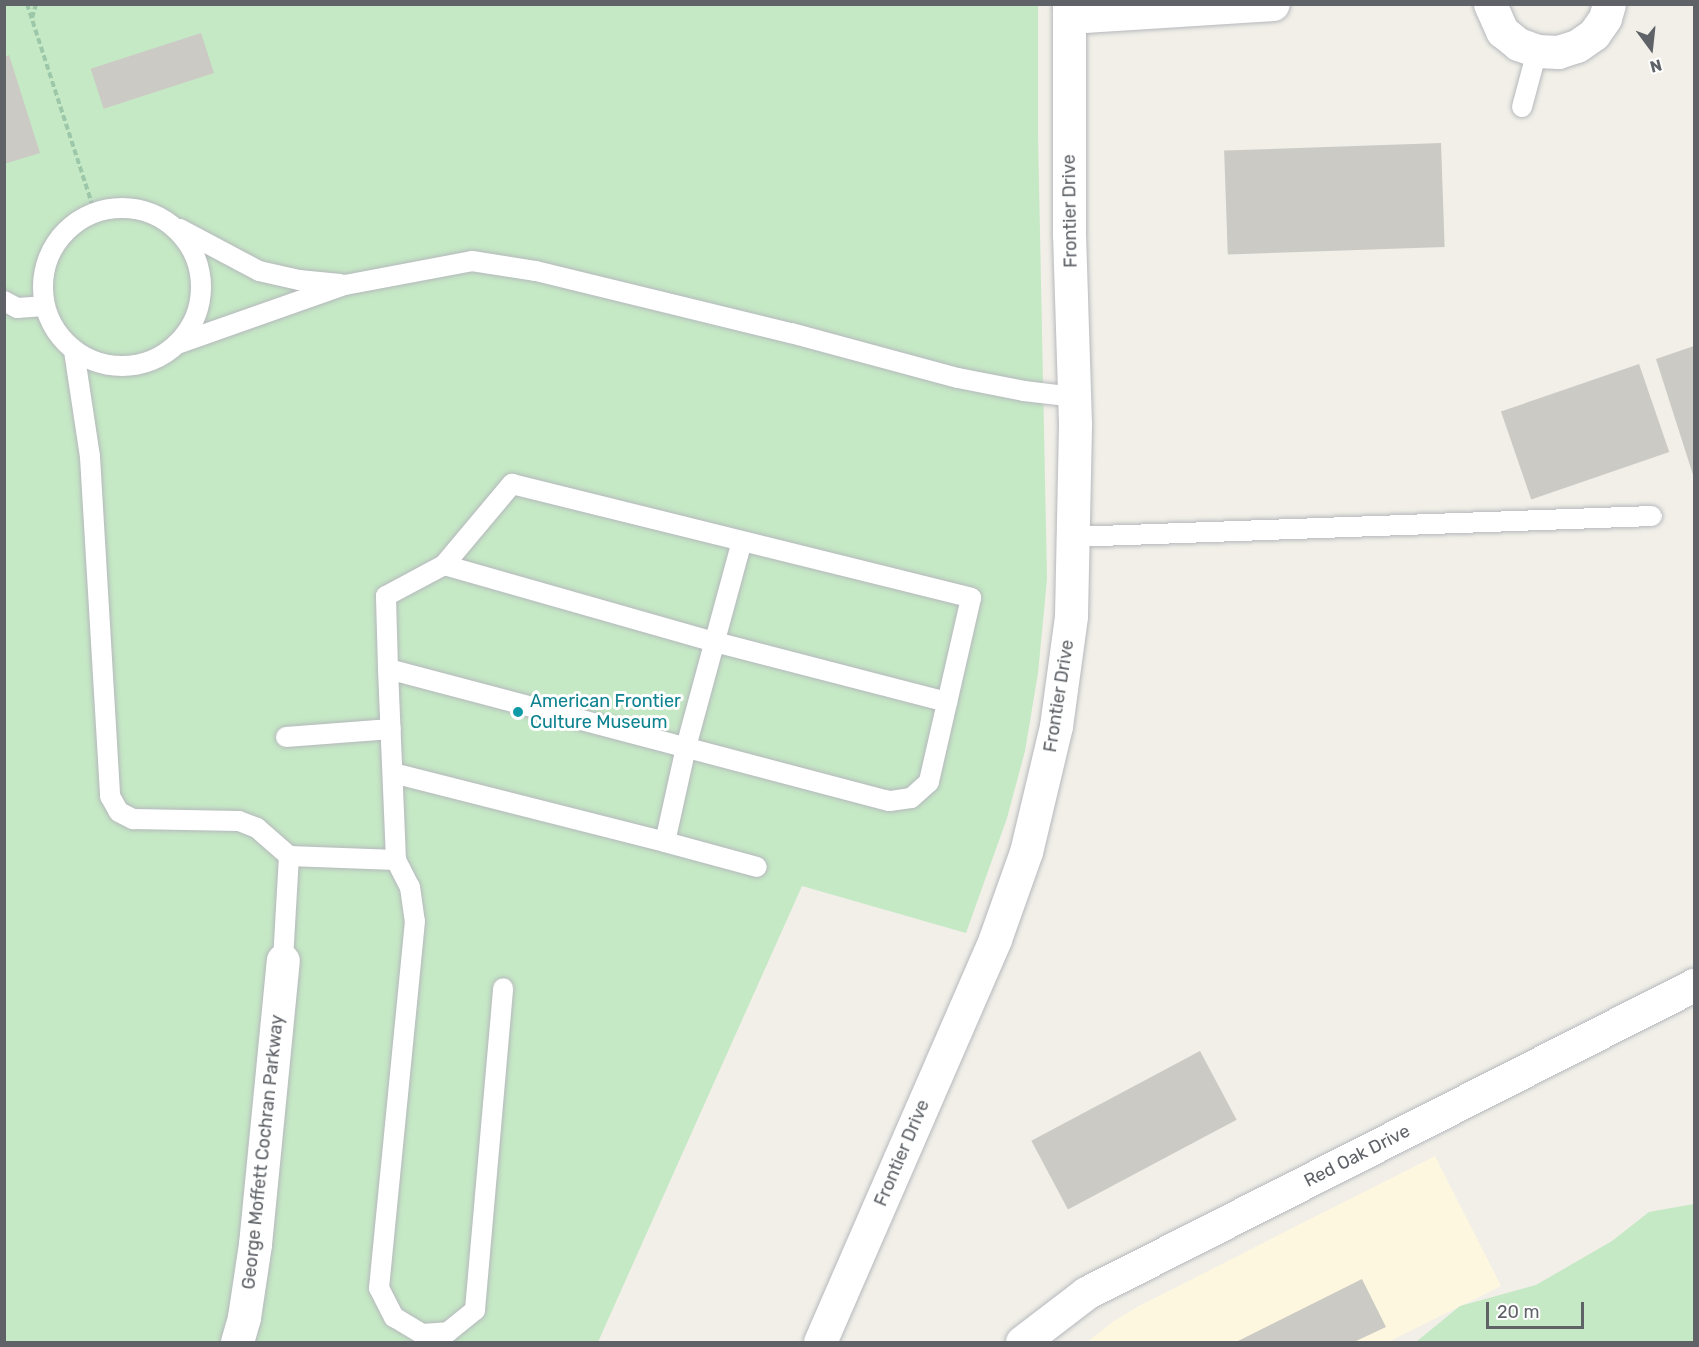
<!DOCTYPE html>
<style>
body{margin:0}
#map{position:relative;width:1699px;height:1347px;overflow:hidden;background:#f1efe8;font-family:Rubik,sans-serif}
div>[style]{position:absolute}
.commercial>*{inset:0;background:#fef7e0}
.green>*{inset:0;background:#c5e8c5}
.building>*{inset:0;background:#cccac5;transform-origin:0 0}
.path>*{height:4px;margin-top:-2px;transform-origin:0;background:repeating-linear-gradient(90deg,#9cc7a9 0 6px,transparent 0 9px)}
.roads{filter:drop-shadow(0 0 2px #b5b8bc) drop-shadow(0 0 2px #b5b8bc)}
.service>*{height:20px;margin:-10px;padding:0 10px;transform-origin:10px;border-radius:10px;background:#fff}
.service>.ring{margin:-10px;padding:0;box-sizing:content-box;background:none;border:20px solid #fff;border-radius:50%}
.minor>*{height:33px;margin:-16.5px;padding:0 16.5px;transform-origin:16.5px;border-radius:16.5px;background:#fff}
.tertiary>*{height:33px;margin:-16.5px;padding:0 16.5px;transform-origin:16.5px;border-radius:16.5px;background:#fff}
.dots>*{width:16px;height:16px;translate:-50% -50%;box-sizing:border-box;border:3px solid #fff;border-radius:50%}
span{translate:-50% -50%;white-space:nowrap;text-align:center;line-height:1.15;-webkit-text-stroke:6px #fff;paint-order:stroke}
.street-label{font-size:18px;color:#5f6368}
.culture-label{font-size:18px;color:#0d838f}
.left{translate:0 -50%;text-align:left}
.frame{position:absolute;inset:0;border:6px solid #5f6368;pointer-events:none}
.north{position:absolute;left:1621px;top:18px;width:60px;height:60px;-webkit-text-stroke:4px #fff;paint-order:stroke;rotate:165deg;font-size:16px;font-weight:700;line-height:24px;text-align:center;color:#5f6368}
.north::after{content:'';display:block;margin:auto;width:21px;height:27px;background:#5f6368;clip-path:polygon(50% 0,100% 100%,50% 72%,0 100%)}
.scale{position:absolute;left:1486px;top:1302px;width:98px;height:27px;box-sizing:border-box;border:3px solid #5f6368;border-top:0;padding-left:8px;font-size:18px;line-height:21px;white-space:nowrap;color:#5f6368;-webkit-text-stroke:4px #fff;paint-order:stroke}
</style>
<div id="map">
<div class="commercial">
<div style="clip-path:polygon(1435px 1156px,1501px 1286px,1388px 1342px,1087px 1342px,1114px 1321px,1139px 1306px)"></div>
</div>
<div class="green">
<div style="clip-path:polygon(5px 5px,1038px 5px,1038px 134px,1047px 579px,1038px 673px,1025px 751px,1007px 818px,966px 933px,802px 886px,598px 1342px,5px 1342px)"></div>
<div style="clip-path:polygon(1694px 1204px,1694px 1342px,1416px 1342px,1460px 1306px,1536px 1285px,1612px 1241px,1649px 1212px)"></div>
</div>
<div class="building">
<div style="left:201px;top:33px;width:42px;height:116px;rotate:72deg"></div>
<div style="clip-path:polygon(9px 55px,40px 153px,4px 164px,4px 57px)"></div>
<div style="left:1441px;top:143px;width:104px;height:217px;rotate:88deg"></div>
<div style="clip-path:polygon(1694px 346px,1694px 478px,1656px 359px)"></div>
<div style="left:1639px;top:364px;width:93px;height:146px;rotate:71deg"></div>
<div style="left:1200px;top:1051px;width:78px;height:191px;rotate:62deg"></div>
<div style="clip-path:polygon(1362px 1279px,1386px 1327px,1354px 1342px,1236px 1342px)"></div>
</div>
<div class="path">
<div style="left:27px;top:4px;width:220px;rotate:72deg"></div>
<div style="left:32px;top:18px;width:15px;rotate:-74deg"></div>
</div>
<div class="roads">
<div class="service">
<div style="left:1522px;top:107px;width:58px;rotate:-75deg"></div>
<div class="ring" style="left:43px;top:208px;width:138px;height:138px"></div>
<div style="left:180px;top:229px;width:89px;rotate:28deg"></div>
<div style="left:259px;top:271px;width:41px;rotate:12.7deg"></div>
<div style="left:299px;top:280px;width:41px;rotate:5.6deg"></div>
<div style="left:4px;top:301px;width:15px;rotate:28deg"></div>
<div style="left:17px;top:308px;width:27px;rotate:-4deg"></div>
<div style="left:177px;top:344px;width:178px;rotate:-19.4deg"></div>
<div style="left:345px;top:285px;width:129px;rotate:-10.7deg"></div>
<div style="left:472px;top:261px;width:65px;rotate:8.9deg"></div>
<div style="left:536px;top:271px;width:262px;rotate:13.7deg"></div>
<div style="left:791px;top:333px;width:173px;rotate:15.1deg"></div>
<div style="left:958px;top:378px;width:67px;rotate:11.1deg"></div>
<div style="left:1024px;top:391px;width:50px;rotate:6.8deg"></div>
<div style="left:74px;top:351px;width:107px;rotate:81.4deg"></div>
<div style="left:90px;top:457px;width:340px;rotate:86.6deg"></div>
<div style="left:110px;top:796px;width:18px;rotate:61deg"></div>
<div style="left:119px;top:812px;width:16px;rotate:27deg"></div>
<div style="left:133px;top:819px;width:106px;rotate:1.1deg"></div>
<div style="left:239px;top:821px;width:19px;rotate:21deg"></div>
<div style="left:257px;top:828px;width:43px;rotate:41.2deg"></div>
<div style="left:289px;top:856px;width:107px;rotate:2.1deg"></div>
<div style="left:396px;top:860px;width:191px;rotate:-92.4deg"></div>
<div style="left:388px;top:669px;width:73px;rotate:-91.6deg"></div>
<div style="left:386px;top:596px;width:66px;rotate:-28.1deg"></div>
<div style="left:444px;top:565px;width:106px;rotate:-50deg"></div>
<div style="left:512px;top:484px;width:473px;rotate:13.9deg"></div>
<div style="left:971px;top:598px;width:189px;rotate:102.9deg"></div>
<div style="left:929px;top:782px;width:24px;rotate:138deg"></div>
<div style="left:911px;top:798px;width:22px;rotate:172deg"></div>
<div style="left:889px;top:801px;width:518px;rotate:-165.24deg"></div>
<div style="left:1072px;top:537px;width:580px;rotate:-2.07deg"></div>
<div style="left:444px;top:565px;width:282px;rotate:15.9deg"></div>
<div style="left:715px;top:642px;width:240px;rotate:14.5deg"></div>
<div style="left:286px;top:737px;width:105px;rotate:-4.4deg"></div>
<div style="left:393px;top:773px;width:281px;rotate:14.2deg"></div>
<div style="left:665px;top:842px;width:97px;rotate:-77.5deg"></div>
<div style="left:686px;top:747px;width:213px;rotate:-74.8deg"></div>
<div style="left:665px;top:842px;width:95px;rotate:15.2deg"></div>
<div style="left:396px;top:860px;width:30px;rotate:63deg"></div>
<div style="left:410px;top:887px;width:34px;rotate:82deg"></div>
<div style="left:415px;top:921px;width:369px;rotate:95.6deg"></div>
<div style="left:379px;top:1288px;width:33px;rotate:63deg"></div>
<div style="left:394px;top:1317px;width:33px;rotate:31deg"></div>
<div style="left:422px;top:1334px;width:26px;rotate:-4deg"></div>
<div style="left:448px;top:1332px;width:35px;rotate:-39deg"></div>
<div style="left:475px;top:1310px;width:323px;rotate:-85deg"></div>
<div style="left:283px;top:960px;width:104px;rotate:-86.7deg"></div>
</div>
<div class="minor">
<div style="left:1490px;top:4px;width:30px;rotate:66deg"></div>
<div style="left:1502px;top:31px;width:21px;rotate:39deg"></div>
<div style="left:1518px;top:44px;width:20px;rotate:20deg"></div>
<div style="left:1537px;top:51px;width:21px;rotate:3deg"></div>
<div style="left:1558px;top:52px;width:20px;rotate:-18deg"></div>
<div style="left:1577px;top:46px;width:21px;rotate:-35deg"></div>
<div style="left:1594px;top:34px;width:19px;rotate:-55deg"></div>
<div style="left:1605px;top:18px;width:15px;rotate:-74deg"></div>
<div style="left:1069px;top:17px;width:204px;rotate:-3.6deg"></div>
<div style="left:237px;top:1342px;width:26px;rotate:-74deg"></div>
<div style="left:244px;top:1317px;width:74px;rotate:-81.4deg"></div>
<div style="left:255px;top:1244px;width:285px;rotate:-84.4deg"></div>
<div style="left:1022px;top:1342px;width:81px;rotate:-37.4deg"></div>
<div style="left:1086px;top:1293px;width:682px;rotate:-26.87deg"></div>
</div>
<div class="tertiary">
<div style="left:820px;top:1342px;width:439px;rotate:-66.5deg"></div>
<div style="left:995px;top:939px;width:92px;rotate:-70.4deg"></div>
<div style="left:1026px;top:852px;width:130px;rotate:-76.6deg"></div>
<div style="left:1056px;top:726px;width:111px;rotate:-82.2deg"></div>
<div style="left:1071px;top:616px;width:192px;rotate:-88.8deg"></div>
<div style="left:1075px;top:424px;width:189px;rotate:-91.8deg"></div>
<div style="left:1069px;top:235px;width:231px;rotate:-90deg"></div>
</div>
</div>
<div class="dots">
<div style="left:518px;top:712px;background:#0f9aa8"></div>
</div>
<div class="street-label">
<span style="left:1070px;top:211px;rotate:-91deg">Frontier Drive</span>
<span style="left:1059px;top:696px;rotate:-81deg">Frontier Drive</span>
<span style="left:263px;top:1152px;rotate:-84deg">George Moffett Cochran Parkway</span>
<span style="left:902px;top:1153px;rotate:-67deg">Frontier Drive</span>
<span style="left:1357px;top:1156px;rotate:-27deg">Red Oak Drive</span>
</div>
<div class="culture-label">
<span class="left" style="left:530px;top:712px">American Frontier<br>Culture Museum</span>
</div>
<div class="frame"></div>
<div class="north">N</div>
<div class="scale">20 m</div>
</div>
